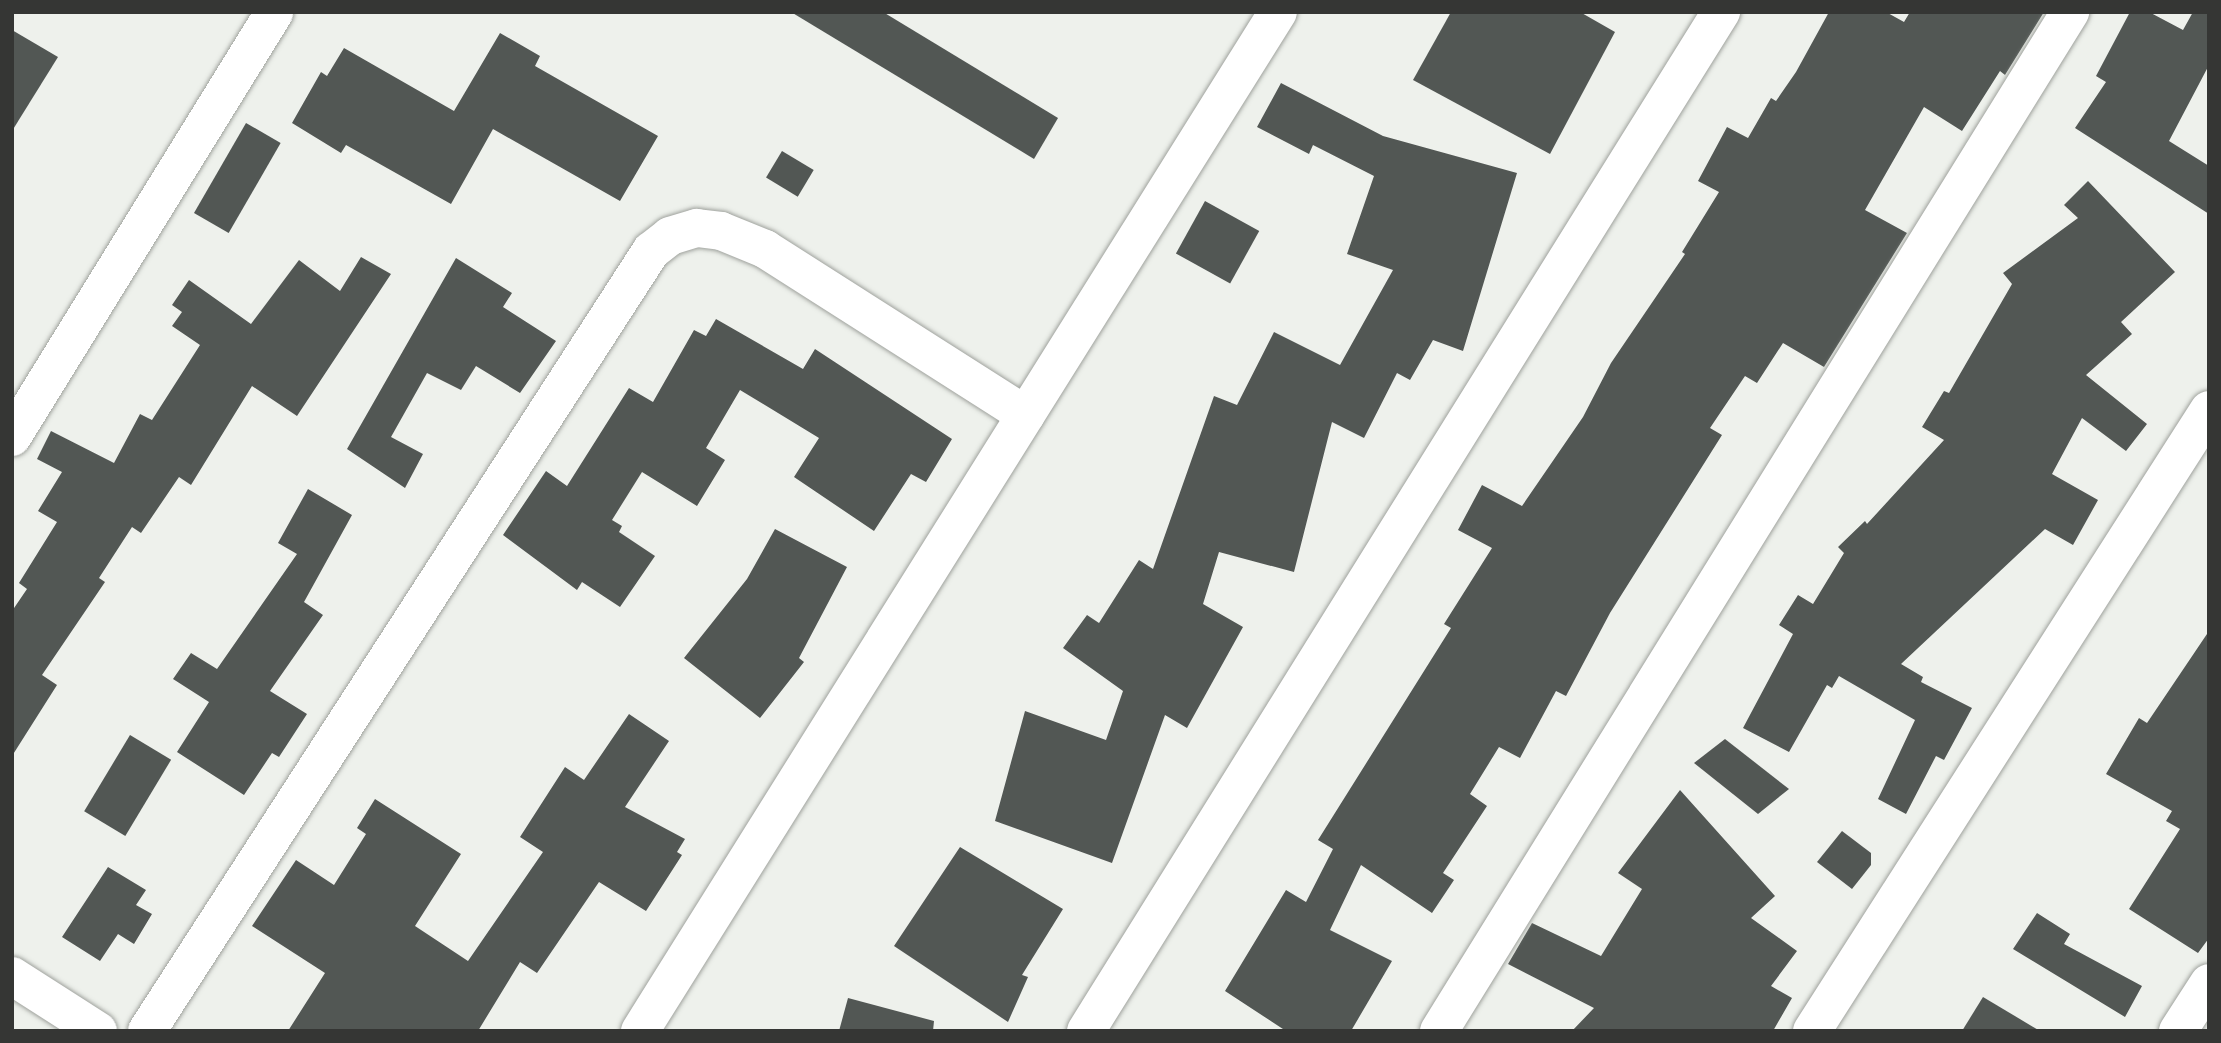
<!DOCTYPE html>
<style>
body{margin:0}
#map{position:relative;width:2221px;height:1043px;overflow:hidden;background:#eef1ec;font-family:Barlow,sans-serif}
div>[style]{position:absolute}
.building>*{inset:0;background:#525754;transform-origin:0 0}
.roads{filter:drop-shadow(0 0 2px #9fa29d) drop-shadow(0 0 2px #9fa29d)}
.minor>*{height:38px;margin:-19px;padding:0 19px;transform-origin:19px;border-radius:19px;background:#fff}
span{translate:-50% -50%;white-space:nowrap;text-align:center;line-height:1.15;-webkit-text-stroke:7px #fff;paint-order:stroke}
.frame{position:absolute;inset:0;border:14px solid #353634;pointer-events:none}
</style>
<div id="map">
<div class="building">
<div style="clip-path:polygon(791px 12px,883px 12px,1058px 118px,1034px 159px)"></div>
<div style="clip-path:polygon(1451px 12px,1580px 12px,1615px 32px,1550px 154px,1413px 80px)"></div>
<div style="clip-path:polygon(1829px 12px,1886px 12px,1904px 22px,1910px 12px,2044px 12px,2005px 75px,2000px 71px,1962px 131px,1924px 107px,1865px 210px,1907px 233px,1824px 367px,1783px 343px,1757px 383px,1745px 376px,1710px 428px,1722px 435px,1610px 613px,1566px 696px,1556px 691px,1520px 758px,1499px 747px,1470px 794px,1487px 806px,1443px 873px,1454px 880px,1432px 913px,1361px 865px,1330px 930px,1392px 961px,1351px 1031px,1286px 1031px,1225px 991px,1286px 890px,1306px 902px,1333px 849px,1318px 840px,1451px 628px,1444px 624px,1492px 548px,1458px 530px,1482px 485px,1522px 506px,1583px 417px,1611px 363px,1685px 254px,1682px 252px,1719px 192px,1698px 181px,1727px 127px,1748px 138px,1771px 98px,1776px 101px,1796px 72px)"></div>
<div style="clip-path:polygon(2130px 12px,2149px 12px,2183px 30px,2193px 12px,2209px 12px,2209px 65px,2169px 141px,2209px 166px,2209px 214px,2075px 128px,2106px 82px,2096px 76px)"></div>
<div style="clip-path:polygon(12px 30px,58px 57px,12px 131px)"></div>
<div style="clip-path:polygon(500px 33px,540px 56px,535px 66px,658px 136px,620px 201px,493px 129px,451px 204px,346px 145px,341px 153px,292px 123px,321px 72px,327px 76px,344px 48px,454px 111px)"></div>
<div style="clip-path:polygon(1281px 83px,1383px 136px,1517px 173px,1463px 351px,1433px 340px,1410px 380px,1397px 373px,1364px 438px,1332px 422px,1294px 572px,1219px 552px,1203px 604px,1243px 627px,1187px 728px,1165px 715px,1112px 863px,995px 821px,1025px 711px,1106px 740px,1123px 691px,1063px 648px,1087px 615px,1099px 623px,1139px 560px,1153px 569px,1214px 396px,1237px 405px,1274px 332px,1340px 365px,1393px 270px,1347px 254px,1374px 176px,1313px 145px,1309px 154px,1257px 127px)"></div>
<div style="left:246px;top:123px;width:40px;height:104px;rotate:30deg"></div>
<div style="left:782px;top:151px;width:37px;height:31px;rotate:31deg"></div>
<div style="clip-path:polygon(2088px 181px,2175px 272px,2121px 322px,2132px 334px,2086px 375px,2147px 424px,2126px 451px,2082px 418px,2052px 474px,2098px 500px,2073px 545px,2045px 529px,1901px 664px,1923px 677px,1921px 682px,1972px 708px,1944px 760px,1936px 756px,1906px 814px,1878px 799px,1915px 720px,1839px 676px,1832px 688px,1827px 685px,1789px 752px,1743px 728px,1793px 634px,1779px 625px,1798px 595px,1813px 604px,1844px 553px,1838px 547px,1865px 521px,1867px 524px,1944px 440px,1922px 427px,1944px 391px,1949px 393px,2012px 284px,2003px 273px,2078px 218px,2064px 205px)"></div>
<div style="left:1205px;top:201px;width:62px;height:60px;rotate:29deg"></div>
<div style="clip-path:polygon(361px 257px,391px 274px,297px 416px,252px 386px,191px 485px,179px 477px,141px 533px,132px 527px,99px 578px,105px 582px,42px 675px,57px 685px,12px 756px,12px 611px,27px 589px,19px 583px,57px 522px,38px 511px,62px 472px,37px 459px,51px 431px,114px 463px,140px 414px,152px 420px,200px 345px,172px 326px,182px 312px,172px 305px,189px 280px,251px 324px,299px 260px,340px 291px)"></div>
<div style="clip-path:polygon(456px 258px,512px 293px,503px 307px,556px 341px,520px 393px,476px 366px,461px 390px,427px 373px,391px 437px,423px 454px,405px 488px,347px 449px)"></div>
<div style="clip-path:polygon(716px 319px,803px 369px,815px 349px,952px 439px,926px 482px,911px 474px,874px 531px,794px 477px,819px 438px,740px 390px,706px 448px,725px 460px,697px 506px,642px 472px,612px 520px,622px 526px,619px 532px,655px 556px,620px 607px,582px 582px,577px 590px,503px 535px,546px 471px,567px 486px,629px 388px,653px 402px,694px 330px,706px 336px)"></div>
<div style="clip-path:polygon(308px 489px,352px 515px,304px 602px,323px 615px,270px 691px,307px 714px,279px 757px,272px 753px,244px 795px,177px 752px,209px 702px,173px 679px,191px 653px,217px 669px,297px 554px,278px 543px)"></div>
<div style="clip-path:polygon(775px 529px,847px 567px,799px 658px,804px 662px,760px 718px,684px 658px,747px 579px)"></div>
<div style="clip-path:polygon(2209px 631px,2209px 938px,2198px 953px,2129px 909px,2180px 829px,2166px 821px,2172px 811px,2106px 774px,2139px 718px,2147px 723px)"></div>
<div style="clip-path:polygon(629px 714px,669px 741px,625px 807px,685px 839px,677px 852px,682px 855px,646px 911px,599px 882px,537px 973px,520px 962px,478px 1031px,288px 1031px,325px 973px,252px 926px,296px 860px,334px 885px,366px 834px,357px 828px,375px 799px,461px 854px,415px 926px,468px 961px,543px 852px,520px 837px,565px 767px,584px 780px)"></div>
<div style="left:130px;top:735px;width:48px;height:89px;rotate:31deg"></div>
<div style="clip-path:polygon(1725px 739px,1789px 789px,1758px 814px,1694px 763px)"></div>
<div style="clip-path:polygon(1680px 790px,1775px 896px,1751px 918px,1797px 951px,1771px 986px,1792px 998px,1773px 1031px,1572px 1031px,1594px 1008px,1508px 964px,1532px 923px,1601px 956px,1642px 889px,1618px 873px)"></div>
<div style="clip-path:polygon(1842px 831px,1871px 853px,1871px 865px,1852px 889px,1817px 862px)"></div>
<div style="clip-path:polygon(960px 847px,1063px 909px,1022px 975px,1028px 977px,1008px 1022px,894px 946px)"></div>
<div style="clip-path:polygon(108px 867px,146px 890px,136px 905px,152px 914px,134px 944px,118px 934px,100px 961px,62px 937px)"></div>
<div style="clip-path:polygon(2037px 913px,2070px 934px,2064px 944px,2142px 986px,2125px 1017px,2013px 949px)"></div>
<div style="clip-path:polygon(1983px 997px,2040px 1031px,1962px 1031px)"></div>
<div style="clip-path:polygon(848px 998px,934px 1021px,933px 1031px,839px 1031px)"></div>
</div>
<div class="roads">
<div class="minor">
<div style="left:12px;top:437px;width:499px;rotate:-58.3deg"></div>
<div style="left:12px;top:976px;width:102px;rotate:32.6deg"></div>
<div style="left:147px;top:1031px;width:929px;rotate:-57.13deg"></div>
<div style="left:651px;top:251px;width:24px;rotate:-38deg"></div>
<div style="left:670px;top:236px;width:28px;rotate:-17deg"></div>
<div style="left:697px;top:228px;width:24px;rotate:7deg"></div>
<div style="left:721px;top:231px;width:48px;rotate:22.2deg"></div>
<div style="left:765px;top:249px;width:309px;rotate:32.5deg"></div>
<div style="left:640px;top:1031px;width:1202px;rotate:-57.95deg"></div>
<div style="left:1086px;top:1031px;width:1201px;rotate:-58.07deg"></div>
<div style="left:1439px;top:1031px;width:1199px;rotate:-58.23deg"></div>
<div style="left:1812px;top:1031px;width:737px;rotate:-57.41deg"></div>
<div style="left:2178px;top:1031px;width:57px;rotate:-57.1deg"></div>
</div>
</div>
<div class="frame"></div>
</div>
